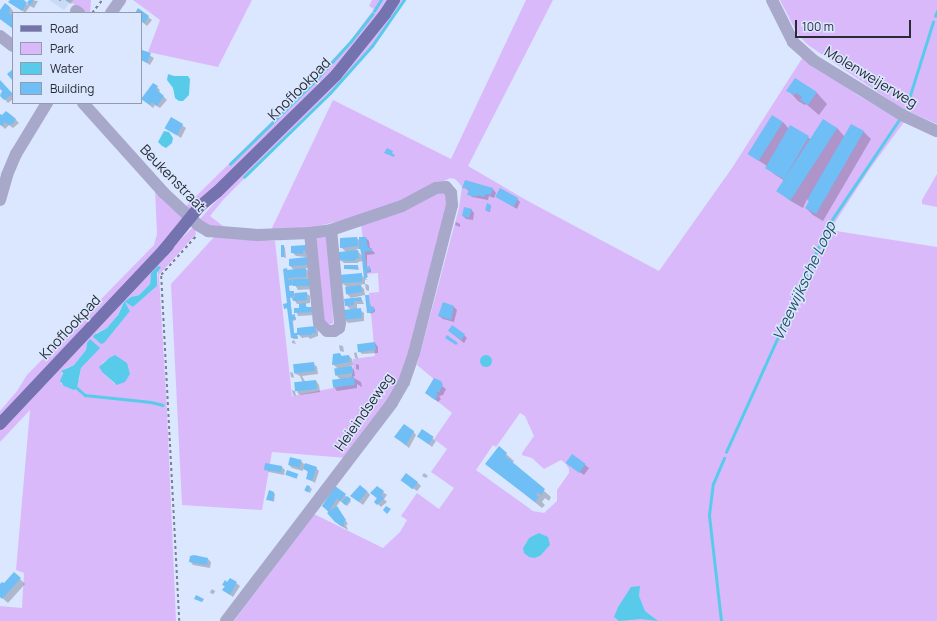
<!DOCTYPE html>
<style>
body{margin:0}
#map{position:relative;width:937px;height:621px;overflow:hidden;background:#dae7ff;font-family:Manrope,sans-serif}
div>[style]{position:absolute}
.built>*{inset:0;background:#c9daf7}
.green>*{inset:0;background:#dab9fb}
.water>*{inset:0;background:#58cbea}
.round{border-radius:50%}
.shadow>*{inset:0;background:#0003;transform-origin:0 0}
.stream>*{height:2.5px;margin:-1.25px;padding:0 1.25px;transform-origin:1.25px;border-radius:1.25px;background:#58cbea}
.building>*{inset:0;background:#6fbef5;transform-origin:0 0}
.path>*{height:1.5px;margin-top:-0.75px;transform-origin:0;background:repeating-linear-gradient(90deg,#788090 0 3px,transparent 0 6px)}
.minor>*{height:12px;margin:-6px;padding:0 6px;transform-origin:6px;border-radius:6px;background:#a8a8cb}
.major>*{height:12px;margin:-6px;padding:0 6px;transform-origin:6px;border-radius:6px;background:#7572b0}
span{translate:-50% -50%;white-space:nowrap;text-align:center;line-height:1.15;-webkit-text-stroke:3px #dae7ff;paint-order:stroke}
.street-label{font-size:14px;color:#272c35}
.water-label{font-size:15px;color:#225360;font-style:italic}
.legend{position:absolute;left:12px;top:12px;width:130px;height:92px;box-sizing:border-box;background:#dae7ff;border:1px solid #929cae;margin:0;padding:5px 7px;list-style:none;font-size:12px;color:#272c35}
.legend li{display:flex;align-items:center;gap:8px;height:20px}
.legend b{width:20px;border:1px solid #929cae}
.scale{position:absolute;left:795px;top:20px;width:116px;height:18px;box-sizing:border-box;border:2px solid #272c35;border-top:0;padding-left:5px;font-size:12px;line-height:14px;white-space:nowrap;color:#272c35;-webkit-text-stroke:3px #dae7ff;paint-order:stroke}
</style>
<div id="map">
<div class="built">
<div style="clip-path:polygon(49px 0,72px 0,64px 10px)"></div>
</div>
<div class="green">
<div style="clip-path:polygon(74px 0,91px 0,90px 13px,86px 13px,72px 3px)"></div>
<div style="clip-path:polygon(133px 0,252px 0,218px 67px,148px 52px,160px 20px)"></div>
<div style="clip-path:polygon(372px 0,389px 0,341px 62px,190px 214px,184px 208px,311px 83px,351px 40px,374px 9px,369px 6px)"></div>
<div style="clip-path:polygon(398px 0,406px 0,373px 46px,331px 94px,276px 146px,223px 200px,210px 216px,228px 230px,213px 229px,199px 220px)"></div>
<div style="clip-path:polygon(evenodd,526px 0,553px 0,468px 166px,526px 200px,659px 271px,732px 168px,803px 57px,859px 96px,904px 122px,869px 170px,830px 230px,937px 247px,937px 621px,234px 621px,314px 514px,383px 548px,400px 532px,407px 520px,401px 516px,417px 493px,439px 509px,454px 488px,431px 472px,447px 449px,434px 439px,452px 413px,431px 396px,441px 385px,417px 365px,459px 208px,462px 187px,459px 183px,455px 179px,450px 178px,401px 203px,345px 220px,313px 227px,271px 230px,333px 100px,451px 159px,526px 0,520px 413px,525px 416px,534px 436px,522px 453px,522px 455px,532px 458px,544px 469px,561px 460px,566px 464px,569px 469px,569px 473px,557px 490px,557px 501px,544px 513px,533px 511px,476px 470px,493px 445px,496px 447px,520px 413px,526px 0,529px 538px,540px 556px,535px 558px,523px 548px,529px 538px)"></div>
<div style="clip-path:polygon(780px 0,937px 0,937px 124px,901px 108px,808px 45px,798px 35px)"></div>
<div style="clip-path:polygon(937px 174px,937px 207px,922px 204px,922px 200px)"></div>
<div style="clip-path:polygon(155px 188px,186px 218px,0 418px,0 411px,17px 391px,27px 375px,154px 245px,157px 234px)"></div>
<div style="clip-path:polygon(444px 191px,450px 197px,403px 382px,347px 458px,272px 452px,262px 510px,182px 505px,171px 284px,215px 236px,275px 241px,292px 396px,338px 387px,346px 384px,352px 376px,353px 359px,375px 356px,369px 293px,379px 292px,378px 273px,367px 274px,361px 223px)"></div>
<div style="clip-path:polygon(evenodd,194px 226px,196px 234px,159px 275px,167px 411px,176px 621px,0 621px,0 606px,22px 608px,24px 573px,16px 570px,30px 410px,0 442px,0 430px,157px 263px,194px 226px,158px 271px,157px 286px,133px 307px,125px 302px,130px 311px,98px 341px,95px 339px,96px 333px,107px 328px,116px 318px,124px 302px,134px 296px,139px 295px,150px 284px,151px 276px,158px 271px,194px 226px,87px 343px,92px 356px,81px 368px,79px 380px,61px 384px,62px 372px,66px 368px,74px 365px,86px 350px,87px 343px,194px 226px,109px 358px,115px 384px,103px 373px,102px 363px,109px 358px)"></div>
<div style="clip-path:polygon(326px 232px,332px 293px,333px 323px,323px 328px,314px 235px)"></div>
</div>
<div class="water">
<div style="clip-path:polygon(168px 74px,174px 76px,188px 76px,190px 79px,189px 95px,183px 101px,179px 101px,175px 98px,173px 88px,167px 80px)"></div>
<div style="clip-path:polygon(164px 131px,169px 132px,173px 138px,172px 143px,166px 148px,162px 146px,158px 142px)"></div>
<div style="clip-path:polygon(158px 266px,161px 267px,157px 273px,157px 286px,133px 307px,125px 302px,130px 311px,104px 343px,101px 344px,93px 337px,94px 335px,107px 328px,118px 315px,124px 302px,131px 297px,139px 295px,150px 284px,151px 273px)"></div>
<div style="clip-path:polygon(90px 339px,100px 348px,81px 368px,77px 388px,74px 390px,64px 386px,60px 381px,63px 373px,61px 371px,74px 365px,86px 350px,87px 343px)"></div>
<div class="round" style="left:480px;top:355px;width:12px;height:12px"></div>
<div style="clip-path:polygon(115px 355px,127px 363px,130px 374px,125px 382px,117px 385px,103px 373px,99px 367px,109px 358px)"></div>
<div style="clip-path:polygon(539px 533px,548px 537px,550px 545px,540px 556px,535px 558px,529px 557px,524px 553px,523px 548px,529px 538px)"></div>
<div style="clip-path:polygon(640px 586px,639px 596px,645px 611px,658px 621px,641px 619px,619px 621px,614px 617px,618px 607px,631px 587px)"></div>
</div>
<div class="shadow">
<div style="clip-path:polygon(11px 0,22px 0,27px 5px,30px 0,38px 1px,34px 8px,30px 6px,25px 13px)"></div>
<div style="clip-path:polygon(65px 0,74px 0,71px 4px)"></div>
<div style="clip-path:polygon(10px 7px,13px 11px,13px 28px,0 19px,0 12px)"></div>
<div style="clip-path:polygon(139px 10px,152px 20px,147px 26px,141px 21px,141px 13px,136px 13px)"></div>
<div style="clip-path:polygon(141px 50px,154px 58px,150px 65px,142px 60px)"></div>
<div style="clip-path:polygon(795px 80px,817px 93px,827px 104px,819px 115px,806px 104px,805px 105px,798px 101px,788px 90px)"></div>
<div style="clip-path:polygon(0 81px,13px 95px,13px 99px,8px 103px,0 94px,4px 91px,2px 89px,0 90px)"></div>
<div style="clip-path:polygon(157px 87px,160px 90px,159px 92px,167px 100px,160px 108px,155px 105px,153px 108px,142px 99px)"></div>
<div style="clip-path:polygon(0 115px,11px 115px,19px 123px,13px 128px,9px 125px,5px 129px,0 124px)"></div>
<div style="clip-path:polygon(172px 118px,186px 128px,181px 138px,166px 128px)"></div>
<div style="clip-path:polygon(823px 121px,837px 128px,845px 137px,852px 125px,864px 132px,871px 139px,823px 221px,813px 215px,806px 208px,810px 202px,807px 199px,803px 208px,789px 200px,782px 193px,788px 183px,774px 174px,767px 166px,750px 155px,783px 122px,789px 129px,791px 126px,812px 140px)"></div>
<div style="clip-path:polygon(465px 181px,493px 189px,496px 193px,494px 198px,489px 196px,488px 200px,472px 197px,469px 194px,469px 191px,464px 187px)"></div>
<div style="clip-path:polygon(497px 196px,517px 199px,520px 202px,517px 209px)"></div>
<div style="clip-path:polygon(491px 205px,490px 212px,487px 211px,486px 210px)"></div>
<div style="clip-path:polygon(471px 209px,474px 213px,473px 220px,466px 219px,463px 216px)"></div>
<div style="clip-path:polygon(456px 222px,460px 224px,460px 227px,455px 225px)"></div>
<div style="clip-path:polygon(evenodd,357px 238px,360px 241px,366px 238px,369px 241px,370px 249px,374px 252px,375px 254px,367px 255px,367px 267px,371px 269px,371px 272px,367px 273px,368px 277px,365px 277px,363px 261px,358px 262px,358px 263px,344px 263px,340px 260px,346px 252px,341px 247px,357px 238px,356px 249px,360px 249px,362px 256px,356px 249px)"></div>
<div style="clip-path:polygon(284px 246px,285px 248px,286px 258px,283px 257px)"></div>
<div style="clip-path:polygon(305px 246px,309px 254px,306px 254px,306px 257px,296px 256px,292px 252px)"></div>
<div style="clip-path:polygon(307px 258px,311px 268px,305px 268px,309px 272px,313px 289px,298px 290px,295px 285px,289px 286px,290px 292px,293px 292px,295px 294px,306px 293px,310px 296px,310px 303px,304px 304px,316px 315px,298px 316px,295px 309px,300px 309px,300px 304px,297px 304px,293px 298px,290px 298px,292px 316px,296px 317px,296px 320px,293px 321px,294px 334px,298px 336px,298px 339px,293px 339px,289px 309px,285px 308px,288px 304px,284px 270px,294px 270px,290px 266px,290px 260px)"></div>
<div style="clip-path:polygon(358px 266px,359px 270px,346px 269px)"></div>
<div style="clip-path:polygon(361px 274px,365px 279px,368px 279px,365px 280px,365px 284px,367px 284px,369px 286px,369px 291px,366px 290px,365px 284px,360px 285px,364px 289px,365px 295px,351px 298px,347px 294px,346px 286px,341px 283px)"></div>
<div style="clip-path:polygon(369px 296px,371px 308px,375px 309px,375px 312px,370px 314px)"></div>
<div style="clip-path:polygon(361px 298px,364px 304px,357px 304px,357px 310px,360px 310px,364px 313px,364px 321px,348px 323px,344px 319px,351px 310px,346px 305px,345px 299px)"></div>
<div style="clip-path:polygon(443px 304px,454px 307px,457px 310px,454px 322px,443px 319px,439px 316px)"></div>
<div style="clip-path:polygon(314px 327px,318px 330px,318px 336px,310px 339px,308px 337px,302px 338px,298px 334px)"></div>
<div style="clip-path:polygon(449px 331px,464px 335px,467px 338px,464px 343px)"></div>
<div style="clip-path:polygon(294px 340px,296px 344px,292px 343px,292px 341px)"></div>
<div style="clip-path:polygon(375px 343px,378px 347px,378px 353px,362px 354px,359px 351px)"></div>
<div style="clip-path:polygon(339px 345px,343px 346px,344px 352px,340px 351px)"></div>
<div style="clip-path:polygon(356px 352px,357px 354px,358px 359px,355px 358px,354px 353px)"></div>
<div style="clip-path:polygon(340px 354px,343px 357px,349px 356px,352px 359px,353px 365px,350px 366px,354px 370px,355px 376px,352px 377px,361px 382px,362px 387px,357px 384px,357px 388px,337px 391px,334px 387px,340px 379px,336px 375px,338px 369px,333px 364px)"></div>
<div style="clip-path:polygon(314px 364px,317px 367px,318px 374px,302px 376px,306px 383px,316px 381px,319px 385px,320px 392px,300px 395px,297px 392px,303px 383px,300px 376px,294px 373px)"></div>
<div style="clip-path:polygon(356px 364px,359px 365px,359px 370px,356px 369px)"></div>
<div style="clip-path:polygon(290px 372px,293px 373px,294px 378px,291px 377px)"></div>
<div style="clip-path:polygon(434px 380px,446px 389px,443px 395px,439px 396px,441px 399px,438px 402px,426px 393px)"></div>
<div style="clip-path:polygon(292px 390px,295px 391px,296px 396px,293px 395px)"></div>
<div style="clip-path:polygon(422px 430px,436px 441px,432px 447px,422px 439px)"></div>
<div style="clip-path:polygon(413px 431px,416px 435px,409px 448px,399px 440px)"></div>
<div style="clip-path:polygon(499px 448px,514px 461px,512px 463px,551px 497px,549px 501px,545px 498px,542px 502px,545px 505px,542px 508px,487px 464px)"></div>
<div style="clip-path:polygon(572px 455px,589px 468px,584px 475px,571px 466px)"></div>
<div style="clip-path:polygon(301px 461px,304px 464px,316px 468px,319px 471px,315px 483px,307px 478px,309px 473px,303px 468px,303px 471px,292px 468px,289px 465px)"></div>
<div style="clip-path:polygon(282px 467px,285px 470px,284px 475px,269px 472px,266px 469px)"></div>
<div style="clip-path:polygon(424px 473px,428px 476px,426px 478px,422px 476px)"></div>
<div style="clip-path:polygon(406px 483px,418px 483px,421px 486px,417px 491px)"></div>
<div style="clip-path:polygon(307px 486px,312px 489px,310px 493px,306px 491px)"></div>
<div style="clip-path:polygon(336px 487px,351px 501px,347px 506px,340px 501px,336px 507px,348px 524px,346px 525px,348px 530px,339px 525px,326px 509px)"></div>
<div style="clip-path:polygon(367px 491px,370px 495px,363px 505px,355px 499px)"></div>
<div style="clip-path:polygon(383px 492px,387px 495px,384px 499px,387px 502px,381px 507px,376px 502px,378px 499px,374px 496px)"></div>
<div style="clip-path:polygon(273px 493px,275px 494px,274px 502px,268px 499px)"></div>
<div style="clip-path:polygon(208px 559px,211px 562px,210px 568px,193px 565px,190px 561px)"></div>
<div style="clip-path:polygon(20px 579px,25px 584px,8px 603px,0 596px,0 587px)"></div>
<div style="clip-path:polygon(228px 583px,236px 583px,240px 586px,233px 597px,223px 590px,226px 587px,223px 585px)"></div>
<div style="left:212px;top:589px;width:4px;height:4px;rotate:34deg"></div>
</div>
<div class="stream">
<div style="left:374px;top:11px;width:13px;rotate:-58deg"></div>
<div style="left:935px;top:16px;width:5px;rotate:-68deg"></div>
<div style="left:906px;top:108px;width:90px;rotate:-72.6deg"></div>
<div style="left:230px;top:164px;width:115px;rotate:-44.3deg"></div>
<div style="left:312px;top:84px;width:59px;rotate:-47.7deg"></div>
<div style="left:352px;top:40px;width:33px;rotate:-52deg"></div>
<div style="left:244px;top:177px;width:120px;rotate:-44.3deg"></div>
<div style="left:330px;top:93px;width:63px;rotate:-48.2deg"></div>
<div style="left:372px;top:46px;width:56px;rotate:-55.2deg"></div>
<div style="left:77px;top:388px;width:11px;rotate:41deg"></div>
<div style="left:85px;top:395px;width:66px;rotate:6.1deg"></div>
<div style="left:151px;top:402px;width:12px;rotate:14deg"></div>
<div style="left:726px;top:452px;width:250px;rotate:-65.7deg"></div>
<div style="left:829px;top:224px;width:125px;rotate:-56.1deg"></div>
<div style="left:721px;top:621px;width:107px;rotate:-96.5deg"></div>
<div style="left:709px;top:515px;width:31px;rotate:-83deg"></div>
<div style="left:713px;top:484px;width:28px;rotate:-67deg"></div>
</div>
<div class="building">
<div style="clip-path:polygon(10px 0,24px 0,27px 3px,29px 0,34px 0,30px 5px,27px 3px,22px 11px,8px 2px)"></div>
<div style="clip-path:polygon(5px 3px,10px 7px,9px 13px,13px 16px,12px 28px,0 19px,0 10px)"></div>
<div style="clip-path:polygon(138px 8px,149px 16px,144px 23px,141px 21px,141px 13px,135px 13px)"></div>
<div style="clip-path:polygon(142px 50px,151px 53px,147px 63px,141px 60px)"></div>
<div style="clip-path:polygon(13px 69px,13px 81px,7px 74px)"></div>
<div style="clip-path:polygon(795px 78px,817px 92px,808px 105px,800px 100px,802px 97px,796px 93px,794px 95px,786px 91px)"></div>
<div style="clip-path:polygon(0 80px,13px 94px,4px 100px,0 96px,2px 91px,0 88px)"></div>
<div style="clip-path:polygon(153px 83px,158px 86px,156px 89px,164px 96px,157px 106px,152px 102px,150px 105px,141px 99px)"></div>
<div style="clip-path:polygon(6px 111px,16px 119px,12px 124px,9px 125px,5px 122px,2px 126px,0 125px,0 114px,2px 115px)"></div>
<div style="left:772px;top:115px;width:13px;height:46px;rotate:32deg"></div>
<div style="left:171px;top:117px;width:14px;height:13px;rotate:30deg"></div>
<div style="left:823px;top:119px;width:17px;height:86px;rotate:33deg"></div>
<div style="clip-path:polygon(851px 124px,864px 131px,816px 214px,805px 208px,809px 201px,807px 200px)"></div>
<div style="left:790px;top:125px;width:22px;height:50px;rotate:30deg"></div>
<div style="clip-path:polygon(387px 148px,393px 151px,392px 153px,395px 155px,394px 157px,384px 153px)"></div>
<div style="clip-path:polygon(465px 180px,493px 188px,491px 195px,486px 194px,484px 197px,477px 195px,477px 197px,467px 195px,469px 189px,462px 188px)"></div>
<div style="left:500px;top:188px;width:21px;height:10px;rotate:29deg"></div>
<div style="clip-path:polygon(487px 203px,491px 205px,489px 212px,485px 210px)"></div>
<div style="clip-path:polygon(464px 207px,472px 209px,469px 218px,462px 216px)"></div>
<div style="clip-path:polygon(357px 237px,358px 246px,340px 248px,340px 238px)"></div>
<div style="clip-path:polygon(359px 237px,366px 237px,368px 248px,372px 248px,372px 251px,364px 252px,366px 267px,370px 266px,370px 271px,366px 271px,367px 278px,364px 279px,361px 249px,359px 249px)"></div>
<div style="left:281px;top:245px;width:3px;height:12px"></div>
<div style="clip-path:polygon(306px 245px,306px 251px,303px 251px,303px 254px,291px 253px,291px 246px)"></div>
<div style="clip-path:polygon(358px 250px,359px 258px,355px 259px,355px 261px,339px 260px,339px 252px)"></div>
<div style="clip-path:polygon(307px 257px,308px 265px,289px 266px,289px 259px)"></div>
<div style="left:358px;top:265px;width:4px;height:14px;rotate:90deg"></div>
<div style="clip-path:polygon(287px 268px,288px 280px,292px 279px,293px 285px,289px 285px,289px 291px,294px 291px,294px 296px,290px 297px,292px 315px,295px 314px,295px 319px,292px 320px,294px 333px,297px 333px,297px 338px,291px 338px,287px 308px,284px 309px,283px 304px,287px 303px,283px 269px)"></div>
<div style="clip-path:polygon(306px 268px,306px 277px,288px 278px,287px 270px)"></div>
<div style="clip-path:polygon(362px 273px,362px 282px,340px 283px,339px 275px)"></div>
<div style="left:310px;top:279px;width:7px;height:17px;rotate:90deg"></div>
<div style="left:361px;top:285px;width:7px;height:16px;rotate:82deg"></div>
<div style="clip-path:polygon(307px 292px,307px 300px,293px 301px,292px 298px,295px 297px,295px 293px)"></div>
<div style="clip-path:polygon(365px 295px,369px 295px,370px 306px,374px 307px,374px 311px,371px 313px,367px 313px)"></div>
<div style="clip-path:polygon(361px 297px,362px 301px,354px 301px,354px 305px,345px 306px,344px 299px)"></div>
<div style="clip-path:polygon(443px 302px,454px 306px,451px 320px,438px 316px)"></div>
<div style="clip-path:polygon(306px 303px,306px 307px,312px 307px,313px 312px,294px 313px,294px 308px,299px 308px,299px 304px)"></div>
<div style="left:361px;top:308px;width:10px;height:18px;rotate:84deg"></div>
<div style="left:452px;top:325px;width:16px;height:7px;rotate:35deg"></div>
<div style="clip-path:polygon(315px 326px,316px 333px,312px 333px,312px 335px,297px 335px,297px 328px)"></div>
<div style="clip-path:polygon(447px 335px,458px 343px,456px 345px,445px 338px)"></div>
<div style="left:375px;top:342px;width:8px;height:18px;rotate:83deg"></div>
<div style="clip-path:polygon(340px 353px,341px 356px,349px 355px,350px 362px,332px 365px,333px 354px)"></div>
<div style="left:314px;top:362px;width:9px;height:21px;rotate:84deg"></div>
<div style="left:352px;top:366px;width:7px;height:18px;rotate:82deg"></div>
<div style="left:354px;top:377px;width:8px;height:22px;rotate:83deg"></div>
<div style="clip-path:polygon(434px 378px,441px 381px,443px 385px,439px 392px,436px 393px,438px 395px,435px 400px,425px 393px)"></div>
<div style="left:316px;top:380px;width:9px;height:22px;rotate:84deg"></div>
<div style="clip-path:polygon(404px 424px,414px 431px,406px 445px,394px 437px)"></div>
<div style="left:422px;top:429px;width:14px;height:9px;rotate:34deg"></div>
<div style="clip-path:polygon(499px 446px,507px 453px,505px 456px,545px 489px,541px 495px,538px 492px,536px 495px,539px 497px,535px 502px,485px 464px)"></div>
<div style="left:572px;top:454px;width:17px;height:11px;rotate:36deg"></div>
<div style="left:290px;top:457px;width:12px;height:8px;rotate:14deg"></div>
<div style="clip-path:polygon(265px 463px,282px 466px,281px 472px,264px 470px)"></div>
<div style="clip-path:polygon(305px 463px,317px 467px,312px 481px,306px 479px,308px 471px,303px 469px)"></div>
<div style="left:287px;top:470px;width:12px;height:5px;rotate:20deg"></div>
<div style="left:406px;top:473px;width:15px;height:9px;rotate:37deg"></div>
<div style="left:307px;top:485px;width:4px;height:6px;rotate:27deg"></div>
<div style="clip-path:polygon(360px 485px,367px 491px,359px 502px,350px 496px)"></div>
<div style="clip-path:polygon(335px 486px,346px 494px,340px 501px,337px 498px,329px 512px,322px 506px)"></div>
<div style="clip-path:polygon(377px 486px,384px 491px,381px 495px,384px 498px,377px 505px,374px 502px,377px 498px,370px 493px)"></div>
<div style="clip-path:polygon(269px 490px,274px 492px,273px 501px,266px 500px)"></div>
<div style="clip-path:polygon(347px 496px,351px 499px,345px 505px,342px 502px)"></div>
<div style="clip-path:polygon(337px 506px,346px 520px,344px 522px,344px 527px,335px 522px,327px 513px)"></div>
<div style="clip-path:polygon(386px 506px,391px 509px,387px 514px,383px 510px)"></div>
<div style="clip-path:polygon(194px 555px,208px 558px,207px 565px,189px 562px,190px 556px)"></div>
<div style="clip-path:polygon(14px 572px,21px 578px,2px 599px,0 597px,0 584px,2px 582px,4px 583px)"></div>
<div style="clip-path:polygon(230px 578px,237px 582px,230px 595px,222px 590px,225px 586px,222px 585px,225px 580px,227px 582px)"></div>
<div style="clip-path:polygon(196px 595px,204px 599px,202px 602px,194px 599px)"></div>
</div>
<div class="path">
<div style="left:60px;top:0;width:1px;rotate:45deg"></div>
<div style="left:92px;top:13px;width:16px;rotate:-52deg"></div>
<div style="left:179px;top:621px;width:346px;rotate:-93deg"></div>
<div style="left:161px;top:275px;width:54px;rotate:-48deg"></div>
</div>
<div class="minor">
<div style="left:772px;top:0;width:47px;rotate:63.4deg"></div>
<div style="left:793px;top:42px;width:27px;rotate:42deg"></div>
<div style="left:813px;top:60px;width:105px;rotate:31.7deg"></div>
<div style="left:902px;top:115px;width:38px;rotate:25deg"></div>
<div style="left:76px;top:11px;width:4px;rotate:34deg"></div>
<div style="left:111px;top:13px;width:16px;rotate:-55deg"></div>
<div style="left:0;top:36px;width:16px;rotate:38deg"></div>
<div style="left:83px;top:103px;width:121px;rotate:48deg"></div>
<div style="left:164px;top:193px;width:47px;rotate:43.3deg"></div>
<div style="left:198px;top:225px;width:12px;rotate:31deg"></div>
<div style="left:208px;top:231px;width:50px;rotate:4.6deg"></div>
<div style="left:258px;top:235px;width:52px;rotate:-2.2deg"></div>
<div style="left:310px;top:233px;width:21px;rotate:-8deg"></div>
<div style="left:331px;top:230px;width:75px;rotate:-18.7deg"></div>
<div style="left:402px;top:206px;width:38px;rotate:-28deg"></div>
<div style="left:436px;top:188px;width:10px;rotate:-6deg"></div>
<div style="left:446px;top:187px;width:8px;rotate:50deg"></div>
<div style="left:451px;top:193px;width:12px;rotate:85deg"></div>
<div style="left:452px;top:205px;width:153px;rotate:104.4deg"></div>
<div style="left:414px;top:353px;width:31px;rotate:109deg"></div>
<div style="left:404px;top:382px;width:24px;rotate:120deg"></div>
<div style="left:392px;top:403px;width:274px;rotate:127.3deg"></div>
<div style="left:0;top:200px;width:26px;rotate:-74deg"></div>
<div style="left:7px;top:175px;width:23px;rotate:-67deg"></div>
<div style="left:16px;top:154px;width:60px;rotate:-58.7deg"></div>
<div style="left:310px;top:233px;width:90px;rotate:84.3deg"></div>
<div style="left:319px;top:323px;width:11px;rotate:45deg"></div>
<div style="left:327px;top:331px;width:7px"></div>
<div style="left:334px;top:331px;width:6px;rotate:-31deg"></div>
<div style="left:339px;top:328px;width:5px;rotate:-79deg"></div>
<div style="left:340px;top:323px;width:93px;rotate:-95.5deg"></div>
</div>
<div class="major">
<div style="left:163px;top:251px;width:57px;rotate:-50.7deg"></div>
<div style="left:199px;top:207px;width:23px;rotate:-40deg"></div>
<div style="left:217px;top:192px;width:167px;rotate:-44.5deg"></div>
<div style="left:336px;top:75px;width:78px;rotate:-51.2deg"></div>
<div style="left:385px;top:14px;width:17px;rotate:-57deg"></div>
<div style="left:0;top:424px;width:245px;rotate:-46.7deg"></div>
</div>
<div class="street-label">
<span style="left:871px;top:77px;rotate:31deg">Molenweijerweg</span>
<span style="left:299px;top:89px;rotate:-45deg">Knoflookpad</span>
<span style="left:173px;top:178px;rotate:46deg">Beukenstraat</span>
<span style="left:70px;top:327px;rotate:-47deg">Knoflookpad</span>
<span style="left:364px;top:412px;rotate:-55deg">Heieindseweg</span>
</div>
<div class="water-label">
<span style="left:804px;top:281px;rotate:-65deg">Vreewijksche Loop</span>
</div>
<ul class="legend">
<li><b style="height:5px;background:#7572b0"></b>Road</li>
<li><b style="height:11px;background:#dab9fb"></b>Park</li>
<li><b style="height:11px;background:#58cbea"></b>Water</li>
<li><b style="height:11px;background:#6fbef5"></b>Building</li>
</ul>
<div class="scale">100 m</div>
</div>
